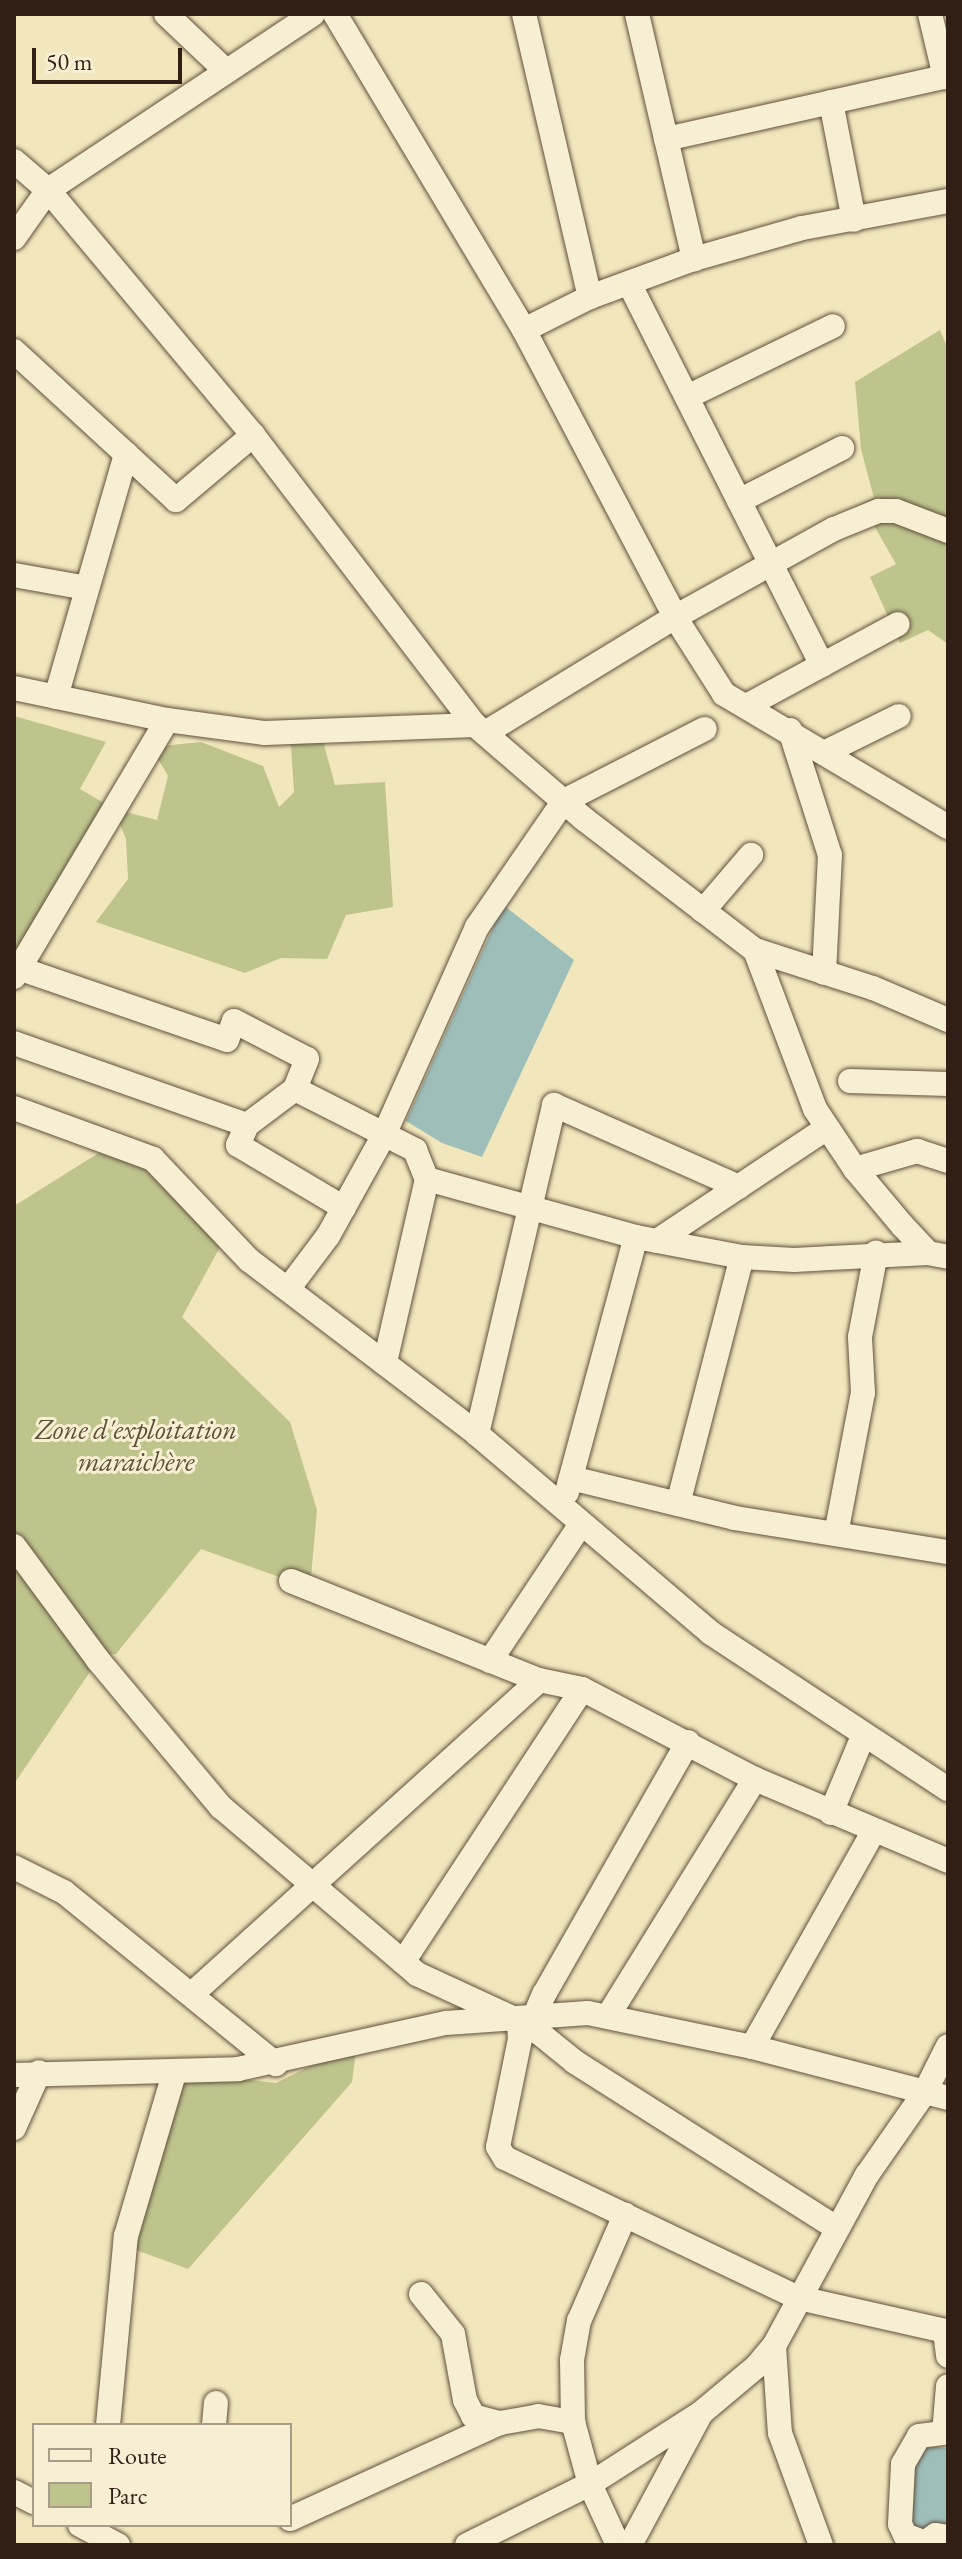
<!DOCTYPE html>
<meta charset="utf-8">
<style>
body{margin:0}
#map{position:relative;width:962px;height:2559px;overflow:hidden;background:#f2e7bc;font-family:"EB Garamond",serif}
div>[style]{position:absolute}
.green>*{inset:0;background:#bfc48d}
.water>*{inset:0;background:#9ebeba}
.roads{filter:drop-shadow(0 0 2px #61503e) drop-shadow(0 0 2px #61503e)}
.minor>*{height:24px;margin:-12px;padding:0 12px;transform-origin:12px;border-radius:12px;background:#f7efd3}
span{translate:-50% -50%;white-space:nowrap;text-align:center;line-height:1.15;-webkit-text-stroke:6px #f7efd3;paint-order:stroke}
.park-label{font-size:28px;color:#5c5038;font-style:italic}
.frame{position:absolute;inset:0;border:16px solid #311e14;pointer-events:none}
.legend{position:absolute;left:32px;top:2423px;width:260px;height:104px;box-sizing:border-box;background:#f7efd3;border:2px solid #a89b87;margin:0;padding:10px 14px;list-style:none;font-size:24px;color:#311e14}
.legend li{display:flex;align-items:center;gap:16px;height:40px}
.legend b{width:40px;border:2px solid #a89b87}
.scale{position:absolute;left:32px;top:48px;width:150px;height:36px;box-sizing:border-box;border:4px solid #311e14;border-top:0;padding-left:10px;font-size:24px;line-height:28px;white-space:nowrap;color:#311e14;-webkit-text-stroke:6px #f7efd3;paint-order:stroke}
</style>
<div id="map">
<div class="green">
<div style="clip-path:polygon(940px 330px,948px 349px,948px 644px,928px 630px,900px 643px,870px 577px,896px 564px,872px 522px,843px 514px,874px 498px,861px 449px,855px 382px)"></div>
<div style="clip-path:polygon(14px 716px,106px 742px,80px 789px,114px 809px,157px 820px,168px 776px,151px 747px,201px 742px,263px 766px,279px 807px,294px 792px,290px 731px,320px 730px,335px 785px,385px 782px,393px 907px,346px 915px,327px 959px,281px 958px,245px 973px,96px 922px,128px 879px,126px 839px,114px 810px,14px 965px)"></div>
<div style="clip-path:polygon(113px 1144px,226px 1236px,182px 1317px,290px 1422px,317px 1510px,310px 1588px,201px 1549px,116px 1654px,93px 1654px,98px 1660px,14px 1784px,14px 1206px)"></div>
<div style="clip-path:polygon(357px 2043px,352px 2082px,188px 2269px,125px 2246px,187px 2073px,276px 2083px)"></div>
</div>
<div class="water">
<div style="clip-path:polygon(503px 905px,574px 960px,482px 1157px,442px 1143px,406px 1121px)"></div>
<div style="clip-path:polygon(916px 2445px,948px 2448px,948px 2531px,910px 2528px)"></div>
</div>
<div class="roads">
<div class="minor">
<div style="left:166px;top:14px;width:83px;rotate:43.5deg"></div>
<div style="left:335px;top:14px;width:368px;rotate:59.1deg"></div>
<div style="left:524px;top:330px;width:324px;rotate:62.2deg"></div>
<div style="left:675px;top:617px;width:91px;rotate:57.5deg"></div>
<div style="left:724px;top:694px;width:261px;rotate:30.7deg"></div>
<div style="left:524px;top:14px;width:291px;rotate:76.9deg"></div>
<div style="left:637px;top:14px;width:252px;rotate:76.9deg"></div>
<div style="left:930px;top:14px;width:65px;rotate:76.6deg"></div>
<div style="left:831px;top:102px;width:120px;rotate:79deg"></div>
<div style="left:666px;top:139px;width:289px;rotate:-12.6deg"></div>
<div style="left:14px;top:161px;width:45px;rotate:40.5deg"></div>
<div style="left:48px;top:190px;width:319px;rotate:50.1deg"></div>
<div style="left:253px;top:435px;width:365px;rotate:52.6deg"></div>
<div style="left:475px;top:725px;width:144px;rotate:40.8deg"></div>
<div style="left:584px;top:819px;width:215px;rotate:37.5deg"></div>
<div style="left:755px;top:950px;width:124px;rotate:17.9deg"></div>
<div style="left:873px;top:988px;width:82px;rotate:23.1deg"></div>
<div style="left:14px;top:238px;width:59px;rotate:-54.7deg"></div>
<div style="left:48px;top:190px;width:318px;rotate:-33.6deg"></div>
<div style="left:629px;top:283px;width:428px;rotate:63.2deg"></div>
<div style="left:524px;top:330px;width:74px;rotate:-26.6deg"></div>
<div style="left:590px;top:297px;width:111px;rotate:-20.1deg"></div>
<div style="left:694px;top:259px;width:112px;rotate:-16deg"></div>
<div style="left:802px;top:228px;width:148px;rotate:-10.5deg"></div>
<div style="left:14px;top:351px;width:220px;rotate:42.6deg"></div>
<div style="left:176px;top:500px;width:101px;rotate:-40.2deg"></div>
<div style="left:687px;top:397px;width:162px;rotate:-25.9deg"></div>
<div style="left:739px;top:501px;width:116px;rotate:-27.2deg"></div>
<div style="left:14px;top:575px;width:74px;rotate:10.1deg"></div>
<div style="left:14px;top:688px;width:156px;rotate:11.8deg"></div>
<div style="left:167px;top:720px;width:99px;rotate:7.6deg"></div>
<div style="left:265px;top:733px;width:210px;rotate:-2.2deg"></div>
<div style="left:56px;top:697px;width:253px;rotate:-73.9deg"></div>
<div style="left:748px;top:705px;width:170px;rotate:-28.4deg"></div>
<div style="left:790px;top:730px;width:131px;rotate:72.3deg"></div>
<div style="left:830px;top:855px;width:118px;rotate:92.9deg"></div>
<div style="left:485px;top:733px;width:223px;rotate:-31.4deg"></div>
<div style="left:675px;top:617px;width:182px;rotate:-29deg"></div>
<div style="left:834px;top:529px;width:48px;rotate:-22.2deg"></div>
<div style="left:878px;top:511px;width:18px"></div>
<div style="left:896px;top:511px;width:56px;rotate:21deg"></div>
<div style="left:826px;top:752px;width:81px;rotate:-26.3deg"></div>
<div style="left:703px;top:911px;width:74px;rotate:-49.4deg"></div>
<div style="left:755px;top:950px;width:170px;rotate:69.3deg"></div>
<div style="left:815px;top:1109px;width:72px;rotate:56.3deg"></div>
<div style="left:855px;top:1169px;width:73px;rotate:50deg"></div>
<div style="left:902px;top:1225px;width:38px;rotate:47deg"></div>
<div style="left:928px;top:1253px;width:20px;rotate:11deg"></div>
<div style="left:18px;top:968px;width:221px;rotate:19deg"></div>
<div style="left:227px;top:1040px;width:20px;rotate:-70deg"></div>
<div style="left:234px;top:1021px;width:82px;rotate:27.5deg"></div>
<div style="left:307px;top:1059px;width:32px;rotate:112deg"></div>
<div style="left:295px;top:1089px;width:60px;rotate:143.1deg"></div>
<div style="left:247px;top:1125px;width:22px;rotate:114deg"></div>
<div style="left:238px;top:1145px;width:123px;rotate:30.7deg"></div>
<div style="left:14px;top:977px;width:299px;rotate:-59.2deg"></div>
<div style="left:14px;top:1043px;width:247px;rotate:19.4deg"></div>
<div style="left:850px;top:1081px;width:98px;rotate:1.8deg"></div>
<div style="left:295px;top:1089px;width:135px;rotate:26.9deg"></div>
<div style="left:415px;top:1150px;width:31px;rotate:68deg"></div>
<div style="left:427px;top:1179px;width:189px;rotate:102.9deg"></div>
<div style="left:14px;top:1108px;width:148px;rotate:20.1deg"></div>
<div style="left:153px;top:1159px;width:139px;rotate:46.5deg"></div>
<div style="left:249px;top:1260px;width:287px;rotate:37.3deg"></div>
<div style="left:477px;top:1434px;width:307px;rotate:40.4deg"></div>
<div style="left:711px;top:1633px;width:284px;rotate:33.4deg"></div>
<div style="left:855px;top:1169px;width:65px;rotate:-16.2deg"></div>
<div style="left:917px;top:1151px;width:33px;rotate:18deg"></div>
<div style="left:427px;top:1179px;width:217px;rotate:15.5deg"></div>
<div style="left:636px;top:1237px;width:108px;rotate:10.7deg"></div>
<div style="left:742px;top:1257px;width:52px;rotate:3.3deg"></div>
<div style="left:794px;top:1260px;width:134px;rotate:-3deg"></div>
<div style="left:657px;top:1241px;width:204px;rotate:-33.6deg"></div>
<div style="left:288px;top:1289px;width:66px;rotate:-53deg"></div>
<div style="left:328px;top:1236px;width:115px;rotate:-61deg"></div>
<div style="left:384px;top:1135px;width:228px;rotate:-65.9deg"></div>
<div style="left:477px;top:927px;width:153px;rotate:-55.4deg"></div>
<div style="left:564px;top:801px;width:158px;rotate:-27.1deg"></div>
<div style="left:477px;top:1434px;width:338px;rotate:-76.8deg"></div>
<div style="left:554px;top:1105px;width:202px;rotate:23.9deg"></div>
<div style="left:571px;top:1478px;width:169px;rotate:13.7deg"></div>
<div style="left:735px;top:1518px;width:216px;rotate:9.1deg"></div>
<div style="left:567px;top:1492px;width:264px;rotate:-74.9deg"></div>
<div style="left:678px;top:1504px;width:255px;rotate:-75.5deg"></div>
<div style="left:836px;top:1534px;width:144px;rotate:-79.2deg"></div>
<div style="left:863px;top:1393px;width:56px;rotate:-93.1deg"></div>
<div style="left:860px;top:1337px;width:86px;rotate:-79.2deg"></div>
<div style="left:14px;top:1546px;width:142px;rotate:53.6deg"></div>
<div style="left:98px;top:1660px;width:192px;rotate:50.1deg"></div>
<div style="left:221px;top:1807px;width:257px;rotate:40.4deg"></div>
<div style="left:417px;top:1974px;width:112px;rotate:24.7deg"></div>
<div style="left:519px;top:2021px;width:18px;rotate:87deg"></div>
<div style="left:520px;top:2039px;width:110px;rotate:101.5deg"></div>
<div style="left:498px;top:2147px;width:13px;rotate:58deg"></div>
<div style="left:505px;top:2158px;width:326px;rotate:25.5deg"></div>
<div style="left:799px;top:2298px;width:150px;rotate:12.7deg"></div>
<div style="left:945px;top:2331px;width:25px;rotate:83deg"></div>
<div style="left:291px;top:1581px;width:267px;rotate:21.8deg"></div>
<div style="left:539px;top:1680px;width:44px;rotate:11.8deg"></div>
<div style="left:582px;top:1689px;width:195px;rotate:27.5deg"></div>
<div style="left:755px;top:1779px;width:210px;rotate:23deg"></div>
<div style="left:490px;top:1661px;width:164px;rotate:-56.4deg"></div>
<div style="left:688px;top:1742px;width:290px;rotate:119.7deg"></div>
<div style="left:544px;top:1994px;width:26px;rotate:113deg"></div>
<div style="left:534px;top:2018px;width:15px;rotate:74deg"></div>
<div style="left:538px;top:2032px;width:48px;rotate:39deg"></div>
<div style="left:575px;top:2062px;width:310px;rotate:32.4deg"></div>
<div style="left:831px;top:1813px;width:83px;rotate:-67.4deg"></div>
<div style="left:14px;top:1867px;width:56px;rotate:26.6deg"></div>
<div style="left:64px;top:1892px;width:273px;rotate:39.1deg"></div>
<div style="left:403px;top:1962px;width:326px;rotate:-56.7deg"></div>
<div style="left:192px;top:1994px;width:468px;rotate:-42.1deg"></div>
<div style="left:608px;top:2016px;width:279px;rotate:-58.2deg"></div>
<div style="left:752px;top:2047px;width:247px;rotate:-60.6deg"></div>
<div style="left:14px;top:2075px;width:224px;rotate:-1.5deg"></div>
<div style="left:238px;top:2069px;width:213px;rotate:-12.5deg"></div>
<div style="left:446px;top:2023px;width:142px;rotate:-4deg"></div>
<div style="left:588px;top:2013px;width:167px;rotate:11.7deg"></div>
<div style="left:752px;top:2047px;width:203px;rotate:14.6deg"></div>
<div style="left:14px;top:2128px;width:61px;rotate:-65.9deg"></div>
<div style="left:421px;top:2294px;width:51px;rotate:51.3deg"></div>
<div style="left:453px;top:2334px;width:67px;rotate:79.7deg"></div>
<div style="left:465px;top:2400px;width:18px;rotate:63deg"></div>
<div style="left:473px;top:2416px;width:28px;rotate:15deg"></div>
<div style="left:774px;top:2346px;width:87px;rotate:86.1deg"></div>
<div style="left:780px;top:2433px;width:119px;rotate:69.9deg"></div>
<div style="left:108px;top:2425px;width:190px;rotate:-84.6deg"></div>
<div style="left:126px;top:2236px;width:169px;rotate:-73.5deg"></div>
<div style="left:214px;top:2425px;width:22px;rotate:-85deg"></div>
<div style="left:14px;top:2492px;width:22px;rotate:27deg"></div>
<div style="left:290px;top:2519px;width:231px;rotate:-24.6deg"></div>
<div style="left:500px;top:2423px;width:39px;rotate:-10deg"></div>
<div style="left:538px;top:2416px;width:36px;rotate:10deg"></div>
<div style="left:80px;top:2525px;width:43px;rotate:27.8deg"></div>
<div style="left:923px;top:2542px;width:19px;rotate:-159deg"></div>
<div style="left:905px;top:2535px;width:12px;rotate:-114deg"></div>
<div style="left:900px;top:2524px;width:60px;rotate:-87.1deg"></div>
<div style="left:903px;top:2464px;width:32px;rotate:-60deg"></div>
<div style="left:919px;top:2436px;width:25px;rotate:-7deg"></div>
<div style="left:944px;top:2433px;width:47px;rotate:-85.1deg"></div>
<div style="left:467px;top:2545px;width:137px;rotate:-26.4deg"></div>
<div style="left:590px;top:2484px;width:132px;rotate:-32.6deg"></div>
<div style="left:701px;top:2413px;width:73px;rotate:-40deg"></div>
<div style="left:757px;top:2366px;width:26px;rotate:-50deg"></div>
<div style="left:774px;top:2346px;width:195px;rotate:-61.5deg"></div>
<div style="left:867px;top:2175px;width:101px;rotate:-55.1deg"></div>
<div style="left:925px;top:2092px;width:51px;rotate:-63.4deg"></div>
<div style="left:618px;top:2545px;width:67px;rotate:-114.7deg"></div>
<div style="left:590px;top:2484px;width:64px;rotate:-105.3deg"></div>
<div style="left:573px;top:2422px;width:62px;rotate:-90.9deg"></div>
<div style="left:572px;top:2360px;width:40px;rotate:-80deg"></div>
<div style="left:579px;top:2321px;width:116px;rotate:-66.5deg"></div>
<div style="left:630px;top:2545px;width:145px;rotate:-61.7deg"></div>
<div style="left:922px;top:2545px;width:17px;rotate:-36deg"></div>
<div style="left:936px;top:2535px;width:12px;rotate:9deg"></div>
</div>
</div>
<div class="park-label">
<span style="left:136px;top:1445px">Zone d'exploitation<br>maraichère</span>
</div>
<div class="frame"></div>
<ul class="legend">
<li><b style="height:10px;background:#f7efd3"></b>Route</li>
<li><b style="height:22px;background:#bfc48d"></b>Parc</li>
</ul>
<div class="scale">50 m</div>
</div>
